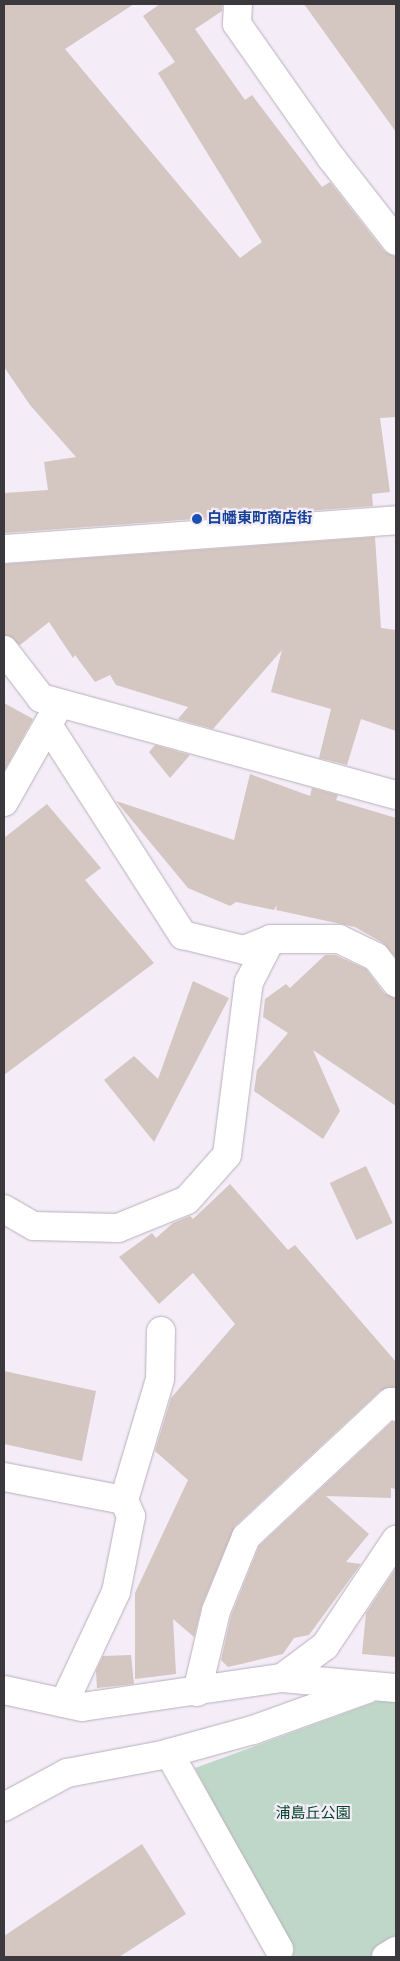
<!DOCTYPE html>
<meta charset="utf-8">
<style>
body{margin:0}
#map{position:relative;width:400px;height:1961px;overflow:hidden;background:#f4ecf7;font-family:Jost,"Noto Sans JP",sans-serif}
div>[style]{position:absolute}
.green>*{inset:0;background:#bfd7c9}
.building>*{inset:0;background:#d4c6c1;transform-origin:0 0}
.roads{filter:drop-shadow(0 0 1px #b7afba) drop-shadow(0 0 1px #b7afba)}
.street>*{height:28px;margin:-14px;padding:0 14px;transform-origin:14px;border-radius:14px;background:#fff}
.secondary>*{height:28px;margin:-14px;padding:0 14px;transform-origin:14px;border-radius:14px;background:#fff}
.primary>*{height:28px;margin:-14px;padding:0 14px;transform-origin:14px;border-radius:14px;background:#fff}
.dots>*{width:14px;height:14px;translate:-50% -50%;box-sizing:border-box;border:2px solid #f4ecf7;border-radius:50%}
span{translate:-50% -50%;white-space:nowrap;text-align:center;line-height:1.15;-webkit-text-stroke:4.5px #f4ecf7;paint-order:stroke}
.transit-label{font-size:15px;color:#164399;font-weight:700}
.left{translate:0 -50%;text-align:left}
.park-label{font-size:15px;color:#024329}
.frame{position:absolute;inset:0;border:5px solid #3c393e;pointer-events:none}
</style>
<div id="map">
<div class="green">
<div style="clip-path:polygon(378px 1701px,396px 1702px,396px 1940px,370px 1957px,294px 1957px,195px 1768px)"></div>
</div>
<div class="building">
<div style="clip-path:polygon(4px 4px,134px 4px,65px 49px,240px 258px,262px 242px,158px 73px,175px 62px,143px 16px,160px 4px,222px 4px,222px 11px,195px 29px,245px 100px,252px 95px,322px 187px,330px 182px,384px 251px,396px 257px,396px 417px,380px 418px,390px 492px,372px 494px,373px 506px,4px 533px,4px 493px,48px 490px,44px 462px,76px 457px,30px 405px,4px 367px)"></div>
<div style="clip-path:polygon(304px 4px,396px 4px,396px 132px)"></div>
<div style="clip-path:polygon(375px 537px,381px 628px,396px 630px,396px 731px,361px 719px,347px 765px,319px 758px,331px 709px,271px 692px,282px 650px,213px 729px,178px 719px,188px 707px,116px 685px,110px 675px,95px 682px,75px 655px,73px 658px,49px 622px,20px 645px,4px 635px,4px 564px)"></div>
<div style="clip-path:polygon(4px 703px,33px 719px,4px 771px)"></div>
<div style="clip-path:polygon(155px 745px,190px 755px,170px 778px,149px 752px)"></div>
<div style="clip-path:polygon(250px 774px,310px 796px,312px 788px,338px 795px,336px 800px,396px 818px,396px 958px,383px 943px,355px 927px,276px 910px,277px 905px,274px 910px,236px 902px,230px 906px,188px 888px,116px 801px,234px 840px)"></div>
<div style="clip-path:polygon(47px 804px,101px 868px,85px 880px,154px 963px,4px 1075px,4px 838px)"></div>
<div style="clip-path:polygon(325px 955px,335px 955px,366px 969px,384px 993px,396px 998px,396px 1106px,313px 1050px,340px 1111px,323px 1139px,254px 1091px,257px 1070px,288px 1033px,263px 1017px,265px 999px,286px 984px,290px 988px)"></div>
<div style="clip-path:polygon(193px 981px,229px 998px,154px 1142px,104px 1080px,134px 1056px,158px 1079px)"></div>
<div style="left:366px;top:1166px;width:63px;height:40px;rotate:65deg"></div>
<div style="clip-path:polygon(230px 1184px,288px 1250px,295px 1245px,396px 1362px,396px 1387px,380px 1391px,235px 1526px,202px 1605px,194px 1637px,173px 1619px,176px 1674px,135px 1679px,135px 1593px,188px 1480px,155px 1451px,171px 1398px,235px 1324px,193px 1273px,159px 1304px,119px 1257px,152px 1233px,156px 1238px,173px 1223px,190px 1216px,193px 1219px)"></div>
<div style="clip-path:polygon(4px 1371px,96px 1391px,82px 1461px,4px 1444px)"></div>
<div style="clip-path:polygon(392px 1422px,396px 1422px,396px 1489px,391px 1488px,391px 1498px,326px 1496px,369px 1534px,346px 1562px,361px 1564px,309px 1635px,294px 1638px,283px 1654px,228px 1667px,221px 1660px,231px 1616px,259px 1546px)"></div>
<div style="clip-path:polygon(396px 1568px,396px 1657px,362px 1654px,366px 1613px)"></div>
<div style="clip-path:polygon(131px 1655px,134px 1684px,97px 1688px,96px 1671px,103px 1656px)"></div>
<div style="clip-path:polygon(142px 1844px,186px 1914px,119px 1957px,4px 1957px,4px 1936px)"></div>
</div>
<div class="roads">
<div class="street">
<div style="left:238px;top:4px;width:20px;rotate:93deg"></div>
<div style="left:237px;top:24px;width:165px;rotate:54.9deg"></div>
<div style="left:332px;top:159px;width:104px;rotate:52deg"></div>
<div style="left:48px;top:725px;width:250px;rotate:57.3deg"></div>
<div style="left:183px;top:935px;width:63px;rotate:13.8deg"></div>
<div style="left:244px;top:950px;width:29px;rotate:-22deg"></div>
<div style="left:4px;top:802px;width:103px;rotate:-60.5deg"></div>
<div style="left:4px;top:1209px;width:34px;rotate:30deg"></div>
<div style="left:34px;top:1226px;width:84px;rotate:1.4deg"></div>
<div style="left:118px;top:1228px;width:74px;rotate:-22.1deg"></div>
<div style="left:187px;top:1200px;width:60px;rotate:-48.4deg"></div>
<div style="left:227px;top:1155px;width:174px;rotate:-82.8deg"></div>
<div style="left:249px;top:982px;width:48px;rotate:-62.9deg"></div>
<div style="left:271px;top:939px;width:68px"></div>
<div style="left:339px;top:939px;width:41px;rotate:25.9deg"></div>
<div style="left:376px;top:957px;width:33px;rotate:52deg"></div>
<div style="left:4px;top:1477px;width:122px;rotate:10.9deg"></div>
<div style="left:282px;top:1678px;width:54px;rotate:-36.7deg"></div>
<div style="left:325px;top:1646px;width:128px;rotate:-56.2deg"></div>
<div style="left:4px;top:1690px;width:80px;rotate:12.3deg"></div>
<div style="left:82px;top:1707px;width:202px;rotate:-8.3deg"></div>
<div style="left:282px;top:1678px;width:114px;rotate:5deg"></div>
<div style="left:197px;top:1692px;width:83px;rotate:-76.8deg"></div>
<div style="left:216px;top:1611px;width:80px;rotate:-67.9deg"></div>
<div style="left:246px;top:1537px;width:198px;rotate:-43deg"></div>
<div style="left:391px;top:1402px;width:7px;rotate:45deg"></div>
<div style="left:64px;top:1703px;width:123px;rotate:-64.9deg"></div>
<div style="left:116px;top:1592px;width:77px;rotate:-78.8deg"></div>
<div style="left:131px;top:1516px;width:17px;rotate:-114deg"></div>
<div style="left:124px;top:1500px;width:126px;rotate:-73.4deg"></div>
<div style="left:160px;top:1379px;width:48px;rotate:-88.8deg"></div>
<div style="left:169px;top:1753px;width:225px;rotate:60.7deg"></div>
<div style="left:4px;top:1807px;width:72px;rotate:-28.4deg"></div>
<div style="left:67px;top:1773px;width:97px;rotate:-10.7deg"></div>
<div style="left:162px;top:1755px;width:94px;rotate:-15.4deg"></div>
<div style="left:253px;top:1730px;width:121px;rotate:-19.8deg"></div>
</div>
<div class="secondary">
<div style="left:4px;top:549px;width:393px;rotate:-4.2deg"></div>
<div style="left:4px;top:650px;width:61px;rotate:52.4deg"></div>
<div style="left:41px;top:698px;width:368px;rotate:15.3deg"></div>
</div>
<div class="primary">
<div style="left:386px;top:1957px;width:12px;rotate:-31deg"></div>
</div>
</div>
<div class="dots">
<div style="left:197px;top:519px;background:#1a4fb4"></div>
</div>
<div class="transit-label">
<span class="left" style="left:207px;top:519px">白幡東町商店街</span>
</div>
<div class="park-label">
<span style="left:313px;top:1814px">浦島丘公園</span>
</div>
<div class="frame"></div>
</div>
